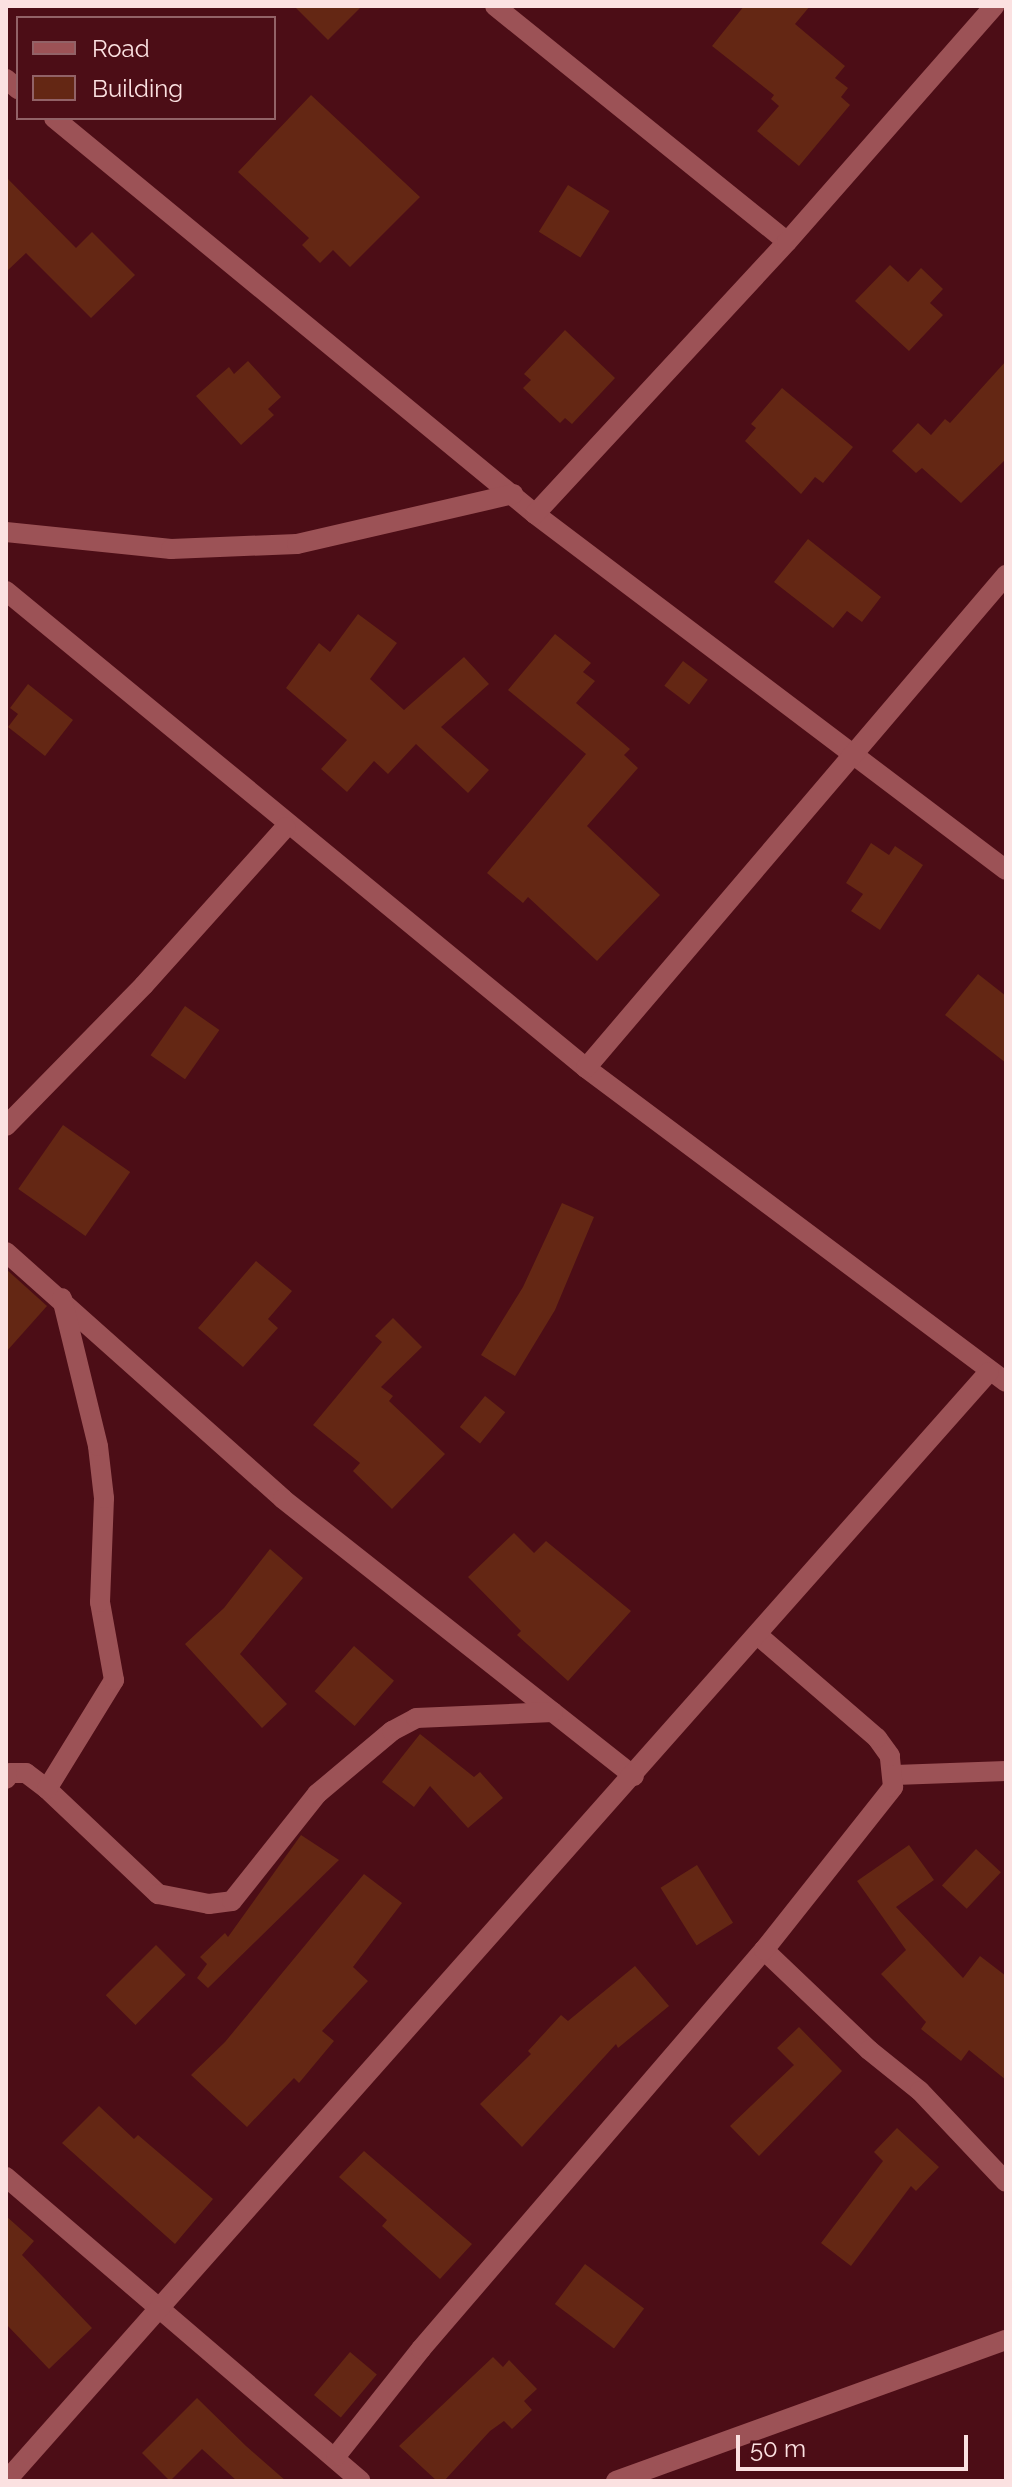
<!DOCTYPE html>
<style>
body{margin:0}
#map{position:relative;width:1012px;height:2487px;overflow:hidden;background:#4c0d16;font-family:Raleway,sans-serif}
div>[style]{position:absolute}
.building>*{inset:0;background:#642714;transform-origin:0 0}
.minor>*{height:20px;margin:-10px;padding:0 10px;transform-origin:10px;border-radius:10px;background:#9c5256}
span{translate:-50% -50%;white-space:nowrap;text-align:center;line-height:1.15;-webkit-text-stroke:6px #4c0d16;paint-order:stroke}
.frame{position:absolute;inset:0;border:8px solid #fbe1e1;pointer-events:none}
.legend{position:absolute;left:16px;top:16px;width:260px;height:104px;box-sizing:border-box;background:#4c0d16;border:2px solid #926267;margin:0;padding:10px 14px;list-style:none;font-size:24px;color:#fbe1e1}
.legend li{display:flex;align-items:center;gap:16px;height:40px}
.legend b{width:40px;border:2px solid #926267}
.scale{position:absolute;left:736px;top:2435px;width:232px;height:36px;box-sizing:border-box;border:4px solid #fbe1e1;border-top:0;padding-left:10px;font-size:24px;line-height:28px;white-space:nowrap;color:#fbe1e1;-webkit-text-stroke:6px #4c0d16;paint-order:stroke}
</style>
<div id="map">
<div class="building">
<div style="clip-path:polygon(294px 6px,362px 6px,328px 40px)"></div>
<div style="clip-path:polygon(744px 6px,810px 6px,795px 24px,845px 66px,835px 78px,848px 88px,841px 97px,850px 105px,799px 166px,757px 131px,779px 106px,771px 99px,774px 95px,712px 46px)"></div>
<div style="clip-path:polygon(311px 95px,420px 197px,350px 267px,333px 250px,320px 263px,302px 245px,309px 238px,238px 172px)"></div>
<div style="clip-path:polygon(6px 177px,76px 248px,92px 232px,135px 275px,91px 318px,26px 253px,6px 272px)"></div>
<div style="left:568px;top:185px;width:49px;height:55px;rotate:32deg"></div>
<div style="clip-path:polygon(890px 265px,908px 282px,921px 268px,943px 289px,930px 303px,943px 315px,909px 351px,855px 301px)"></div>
<div style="clip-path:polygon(565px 330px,615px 378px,572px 424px,565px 418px,560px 423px,523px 388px,531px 380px,524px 374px)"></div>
<div style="clip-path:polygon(248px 361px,281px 397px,268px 409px,274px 415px,241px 445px,196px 396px,229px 367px,234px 374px)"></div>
<div style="clip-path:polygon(1006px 361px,1006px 459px,961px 503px,922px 468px,916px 473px,892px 451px,918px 423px,931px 435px,945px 419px,950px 423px)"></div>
<div style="clip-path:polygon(782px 388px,853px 447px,823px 483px,815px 477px,801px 494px,745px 441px,756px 428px,751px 424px)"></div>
<div style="clip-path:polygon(808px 539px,881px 597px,862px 622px,847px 611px,833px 628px,774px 582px)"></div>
<div style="clip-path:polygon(358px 614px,397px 643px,370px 679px,404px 710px,464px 657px,489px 684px,441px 727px,489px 770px,468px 793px,416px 744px,388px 774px,374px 761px,347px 792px,321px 769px,347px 740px,286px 688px,319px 643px,330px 652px)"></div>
<div style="clip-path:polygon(555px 634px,591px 663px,583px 672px,595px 681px,576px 703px,630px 749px,624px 755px,638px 768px,587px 826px,660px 895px,597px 961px,528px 897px,523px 903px,487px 873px,586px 754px,508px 690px)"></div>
<div style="left:683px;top:661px;width:31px;height:31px;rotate:37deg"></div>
<div style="clip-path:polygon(28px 684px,73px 720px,45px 756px,8px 727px,18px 714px,10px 708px)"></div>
<div style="clip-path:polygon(871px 843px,889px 855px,895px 846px,923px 865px,880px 930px,851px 911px,863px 894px,846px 883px)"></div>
<div style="clip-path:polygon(978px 974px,1006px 996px,1006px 1063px,945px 1015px)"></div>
<div style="left:185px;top:1006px;width:42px;height:60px;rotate:35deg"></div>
<div style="left:63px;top:1125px;width:82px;height:78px;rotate:35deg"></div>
<div style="clip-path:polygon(562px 1203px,594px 1217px,555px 1310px,515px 1376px,481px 1355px,523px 1287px)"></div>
<div style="clip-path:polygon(256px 1261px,292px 1291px,268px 1319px,278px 1328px,243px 1367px,198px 1328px)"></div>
<div style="clip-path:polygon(6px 1269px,47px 1306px,6px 1352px)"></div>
<div style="clip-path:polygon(393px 1318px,422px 1347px,381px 1387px,393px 1396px,389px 1401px,445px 1454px,392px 1509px,353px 1471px,360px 1463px,313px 1425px,382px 1342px,375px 1336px)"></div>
<div style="left:485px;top:1396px;width:26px;height:40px;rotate:39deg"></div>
<div style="clip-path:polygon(514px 1533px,534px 1553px,546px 1541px,631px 1611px,568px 1681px,517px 1635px,521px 1631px,468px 1577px)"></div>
<div style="clip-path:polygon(270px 1549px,303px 1578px,240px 1654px,287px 1704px,262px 1728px,185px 1644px,224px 1608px)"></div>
<div style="left:354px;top:1646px;width:53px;height:60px;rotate:41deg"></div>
<div style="clip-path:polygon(420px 1734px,474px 1777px,480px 1772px,503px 1798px,468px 1828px,430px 1786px,414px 1807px,382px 1782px)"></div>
<div style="clip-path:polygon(301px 1835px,339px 1860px,208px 1988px,197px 1978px,207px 1964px,200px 1957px,225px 1933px,228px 1937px)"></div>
<div style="clip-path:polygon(909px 1845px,934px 1880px,896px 1907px,963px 1978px,980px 1956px,1006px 1976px,1006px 2080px,969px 2050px,961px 2061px,921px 2029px,926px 2022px,881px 1974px,906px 1950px,857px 1881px)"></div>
<div style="left:976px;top:1849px;width:34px;height:50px;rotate:43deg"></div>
<div style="left:697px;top:1865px;width:68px;height:43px;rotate:58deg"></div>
<div style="clip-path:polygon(364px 1874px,402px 1903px,353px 1967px,368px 1981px,322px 2031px,334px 2041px,299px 2083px,294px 2078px,247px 2127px,191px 2075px,225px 2042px)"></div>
<div style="left:156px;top:1945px;width:42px;height:71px;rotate:45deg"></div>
<div style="clip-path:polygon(635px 1966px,669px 2006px,618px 2048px,616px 2044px,522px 2147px,480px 2104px,531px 2054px,528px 2051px,561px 2015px,568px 2021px)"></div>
<div style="clip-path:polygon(799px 2027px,842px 2071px,759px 2156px,730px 2126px,794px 2065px,777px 2048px)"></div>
<div style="clip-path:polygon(99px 2106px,134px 2139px,138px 2135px,213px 2199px,175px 2244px,62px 2143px)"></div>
<div style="clip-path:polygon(897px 2128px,939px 2167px,916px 2191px,911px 2186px,851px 2266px,821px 2243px,883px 2161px,874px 2152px)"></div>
<div style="clip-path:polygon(364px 2151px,472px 2244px,440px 2279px,382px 2226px,387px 2220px,339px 2177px)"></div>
<div style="clip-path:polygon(6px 2216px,34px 2241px,22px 2255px,92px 2328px,49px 2369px,6px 2324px)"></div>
<div style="left:585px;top:2264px;width:74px;height:50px;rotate:37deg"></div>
<div style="left:350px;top:2352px;width:35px;height:56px;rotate:40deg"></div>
<div style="clip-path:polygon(493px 2357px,503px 2367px,509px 2360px,537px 2389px,524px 2401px,532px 2410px,512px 2429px,504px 2421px,490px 2431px,444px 2481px,437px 2481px,399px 2446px)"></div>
<div style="clip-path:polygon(197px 2398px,246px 2446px,286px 2481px,237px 2481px,202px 2449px,170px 2481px,142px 2453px)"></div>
</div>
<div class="minor">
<div style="left:495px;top:6px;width:375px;rotate:38.9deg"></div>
<div style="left:6px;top:79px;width:16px;rotate:40deg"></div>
<div style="left:54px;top:118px;width:623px;rotate:39.46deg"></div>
<div style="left:535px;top:514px;width:590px;rotate:37.08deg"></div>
<div style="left:535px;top:514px;width:371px;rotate:-47.2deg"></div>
<div style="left:787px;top:242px;width:314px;rotate:-48.7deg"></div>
<div style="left:6px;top:532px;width:166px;rotate:5.9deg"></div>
<div style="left:171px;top:549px;width:126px;rotate:-2.3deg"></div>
<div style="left:297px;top:544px;width:222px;rotate:-13deg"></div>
<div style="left:6px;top:591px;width:751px;rotate:39.43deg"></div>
<div style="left:586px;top:1068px;width:524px;rotate:36.78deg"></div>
<div style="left:586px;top:1068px;width:648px;rotate:-49.57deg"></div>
<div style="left:6px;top:1126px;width:197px;rotate:-45.6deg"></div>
<div style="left:144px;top:985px;width:212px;rotate:-48.1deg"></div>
<div style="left:6px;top:1252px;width:371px;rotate:41.7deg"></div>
<div style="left:283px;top:1499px;width:447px;rotate:38.3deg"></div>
<div style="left:895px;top:1775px;width:111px;rotate:-2.1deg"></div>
<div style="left:6px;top:1779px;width:7px;rotate:-56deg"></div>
<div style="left:10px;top:1773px;width:16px"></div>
<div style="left:26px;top:1773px;width:26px;rotate:37deg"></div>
<div style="left:47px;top:1789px;width:153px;rotate:43.4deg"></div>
<div style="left:158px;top:1894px;width:52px;rotate:11.1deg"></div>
<div style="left:209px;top:1904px;width:23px;rotate:-7deg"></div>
<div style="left:232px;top:1901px;width:137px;rotate:-51.5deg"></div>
<div style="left:317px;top:1794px;width:98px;rotate:-40deg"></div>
<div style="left:392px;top:1731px;width:27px;rotate:-28deg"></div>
<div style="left:416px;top:1718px;width:137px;rotate:-2.5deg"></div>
<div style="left:47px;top:1789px;width:128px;rotate:-58.4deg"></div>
<div style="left:114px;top:1680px;width:79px;rotate:-100.2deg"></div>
<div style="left:100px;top:1602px;width:104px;rotate:-87.8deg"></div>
<div style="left:104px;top:1498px;width:52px;rotate:-96.6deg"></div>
<div style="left:98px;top:1446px;width:152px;rotate:-103.7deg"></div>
<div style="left:764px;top:1950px;width:145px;rotate:43.6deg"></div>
<div style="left:869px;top:2050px;width:65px;rotate:38.8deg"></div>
<div style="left:920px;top:2091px;width:125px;rotate:46.6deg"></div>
<div style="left:6px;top:2177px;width:467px;rotate:40.6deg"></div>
<div style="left:336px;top:2456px;width:137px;rotate:-51.5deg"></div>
<div style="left:421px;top:2349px;width:526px;rotate:-49.32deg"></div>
<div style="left:764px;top:1950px;width:208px;rotate:-51.6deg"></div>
<div style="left:893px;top:1787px;width:31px;rotate:-96deg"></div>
<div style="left:890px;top:1756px;width:22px;rotate:-126deg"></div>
<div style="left:877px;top:1738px;width:156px;rotate:-139.2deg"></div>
<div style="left:6px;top:2481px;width:1482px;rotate:-48.45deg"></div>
<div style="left:616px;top:2481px;width:415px;rotate:-19.9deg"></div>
</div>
<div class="frame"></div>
<ul class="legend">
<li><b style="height:10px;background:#9c5256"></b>Road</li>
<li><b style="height:22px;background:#642714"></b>Building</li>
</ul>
<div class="scale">50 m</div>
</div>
